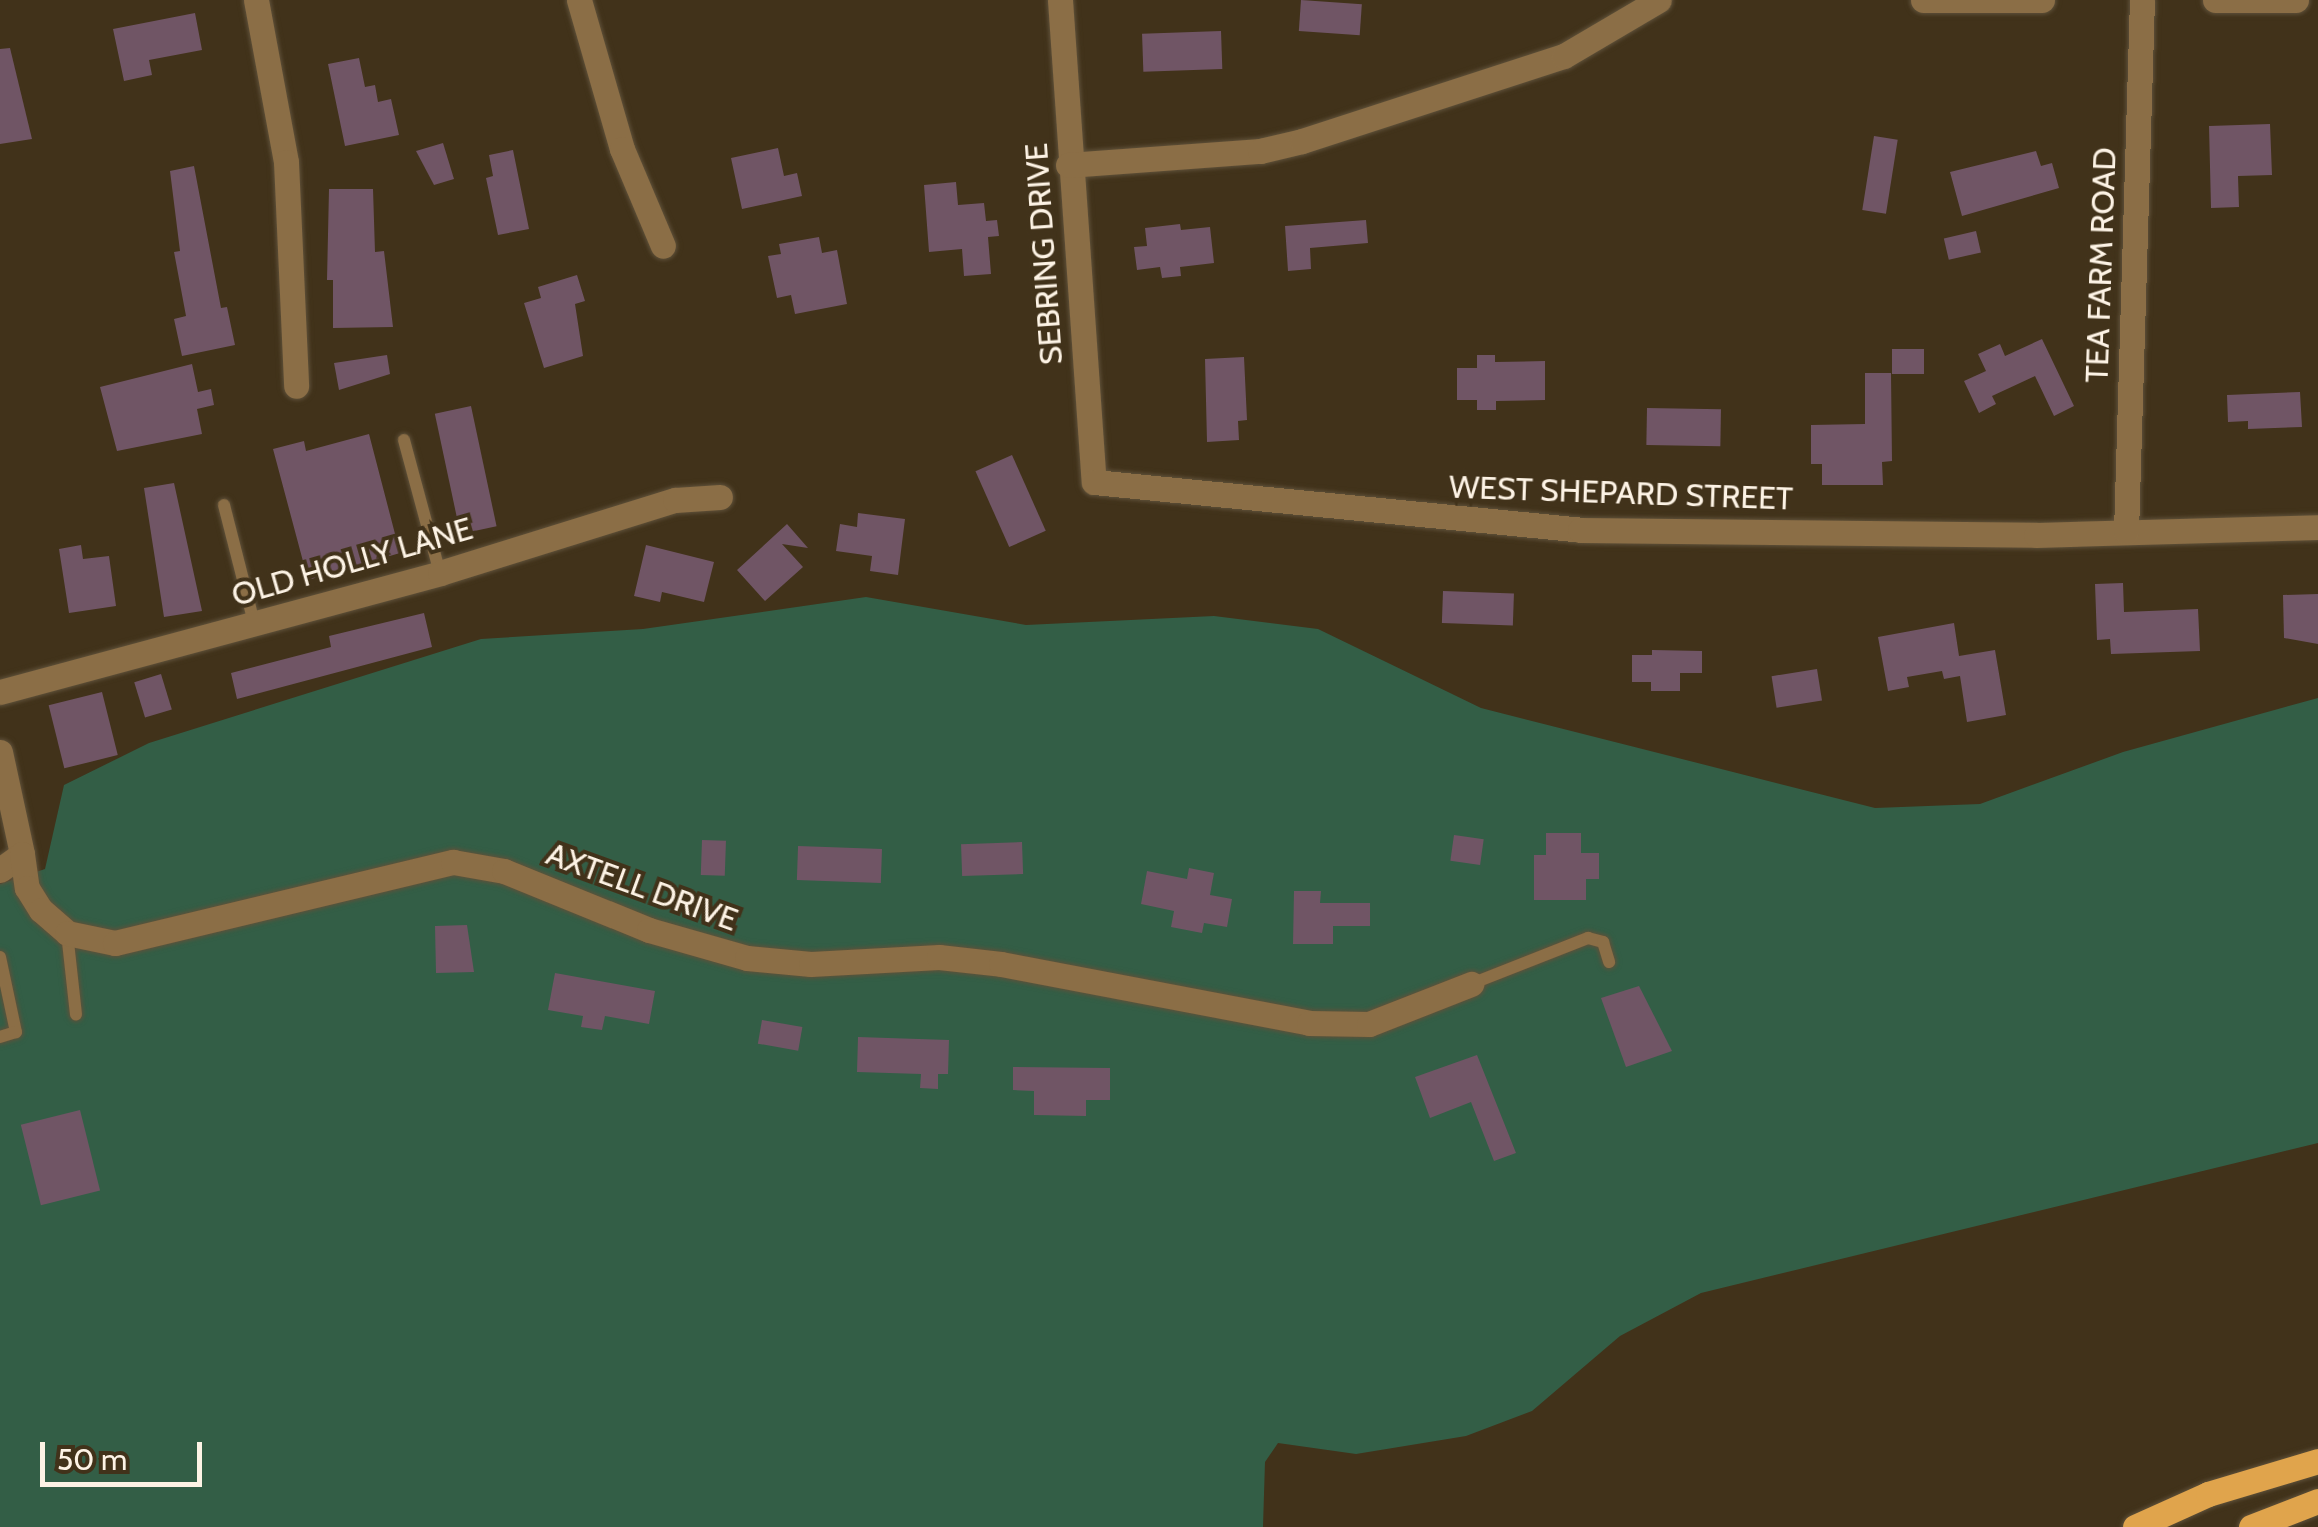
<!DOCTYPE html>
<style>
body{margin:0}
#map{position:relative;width:2318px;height:1527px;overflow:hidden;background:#41321a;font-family:Cabin,sans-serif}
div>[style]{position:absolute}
.green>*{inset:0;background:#335e46}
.building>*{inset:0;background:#705565;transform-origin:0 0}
.roads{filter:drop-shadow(0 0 2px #5f513a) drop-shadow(0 0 2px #5f513a)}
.service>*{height:12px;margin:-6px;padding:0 6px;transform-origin:6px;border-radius:6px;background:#8b6e46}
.minor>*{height:25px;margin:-12.5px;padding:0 12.5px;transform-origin:12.5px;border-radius:12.5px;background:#8b6e46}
.primary>*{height:25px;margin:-12.5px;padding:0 12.5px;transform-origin:12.5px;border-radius:12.5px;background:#e0a44c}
span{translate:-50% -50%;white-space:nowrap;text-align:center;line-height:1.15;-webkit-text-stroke:8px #41321a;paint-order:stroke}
.street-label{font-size:32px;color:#fdf3e5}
.scale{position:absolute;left:40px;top:1442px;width:162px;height:45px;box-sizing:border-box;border:5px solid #fdf3e5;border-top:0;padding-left:12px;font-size:30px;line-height:35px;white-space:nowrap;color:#fdf3e5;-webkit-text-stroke:8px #41321a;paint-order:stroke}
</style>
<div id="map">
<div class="green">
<div style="clip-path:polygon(866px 597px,1026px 625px,1214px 616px,1318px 629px,1481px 708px,1875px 808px,1980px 804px,2123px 752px,2318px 698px,2318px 1143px,1701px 1293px,1620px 1336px,1532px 1411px,1466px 1436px,1356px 1454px,1278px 1443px,1265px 1462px,1263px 1527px,0 1527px,0 884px,45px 869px,64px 785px,149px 743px,481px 639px,643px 629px)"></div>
</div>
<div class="building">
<div style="left:1301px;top:0;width:61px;height:31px;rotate:4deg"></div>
<div style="clip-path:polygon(195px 13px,202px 50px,149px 60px,152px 75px,124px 81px,113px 29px)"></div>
<div style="left:1221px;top:31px;width:38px;height:79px;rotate:88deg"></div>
<div style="clip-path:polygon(10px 48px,32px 139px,0 144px,0 49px)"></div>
<div style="clip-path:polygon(359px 58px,365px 87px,375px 85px,378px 102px,391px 99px,399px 135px,345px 146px,328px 64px)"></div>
<div style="clip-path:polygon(2270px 124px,2272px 175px,2238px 176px,2239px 207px,2211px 208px,2209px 126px)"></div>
<div style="left:1874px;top:136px;width:24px;height:75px;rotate:9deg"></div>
<div style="clip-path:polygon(443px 143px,454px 179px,434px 185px,416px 151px)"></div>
<div style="clip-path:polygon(778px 148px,784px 176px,797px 173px,802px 196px,742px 209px,731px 158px)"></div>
<div style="clip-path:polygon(513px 150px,529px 229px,498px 235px,486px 178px,493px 176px,489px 155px)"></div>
<div style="clip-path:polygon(2036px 151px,2041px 166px,2052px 163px,2059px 188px,1962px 216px,1950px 172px)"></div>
<div style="clip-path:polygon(194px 166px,221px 308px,227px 307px,235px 345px,182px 356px,174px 319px,186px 316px,174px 252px,180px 251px,170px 171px)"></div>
<div style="clip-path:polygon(956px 182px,958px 205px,984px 203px,986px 221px,997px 220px,999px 236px,988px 237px,991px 274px,964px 276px,962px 249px,929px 252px,924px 185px)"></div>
<div style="clip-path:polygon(329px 189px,373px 189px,375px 252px,384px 251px,393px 327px,333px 328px,333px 280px,327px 280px)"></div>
<div style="clip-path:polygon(1366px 220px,1368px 243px,1310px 248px,1311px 269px,1288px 271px,1285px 226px)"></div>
<div style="clip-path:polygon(1180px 224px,1181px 230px,1210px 227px,1214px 263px,1180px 267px,1181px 276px,1162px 278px,1160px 267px,1137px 270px,1134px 247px,1147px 246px,1145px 228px)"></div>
<div style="left:1976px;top:231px;width:22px;height:33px;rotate:77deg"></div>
<div style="clip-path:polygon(819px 237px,822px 253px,837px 250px,847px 304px,795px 314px,791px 295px,777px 298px,768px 256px,781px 254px,779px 244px)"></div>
<div style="clip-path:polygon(577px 275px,585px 301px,575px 304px,583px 356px,544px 368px,524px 303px,541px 298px,538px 287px)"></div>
<div style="clip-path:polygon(2042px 339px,2074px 406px,2054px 416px,2035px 376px,1992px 396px,1996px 404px,1979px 413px,1964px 381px,1986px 371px,1978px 354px,2000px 344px,2005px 356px)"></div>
<div style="left:1924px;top:349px;width:25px;height:32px;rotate:90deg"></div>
<div style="clip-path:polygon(387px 355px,390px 374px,339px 390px,334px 363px)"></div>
<div style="clip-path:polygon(1477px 355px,1495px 355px,1495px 362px,1545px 361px,1545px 400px,1496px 401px,1496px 410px,1477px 410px,1477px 400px,1457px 400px,1457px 368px,1477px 368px)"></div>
<div style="clip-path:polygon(1244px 357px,1247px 420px,1238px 421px,1239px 440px,1207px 442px,1205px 359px)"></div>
<div style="clip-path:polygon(192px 364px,198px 392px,211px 389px,214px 405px,197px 409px,202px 434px,117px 451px,100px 387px)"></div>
<div style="clip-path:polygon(1865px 373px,1891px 373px,1892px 461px,1882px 462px,1883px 485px,1822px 485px,1822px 464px,1811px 464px,1811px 425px,1865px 424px)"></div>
<div style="clip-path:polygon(2300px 392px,2302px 427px,2248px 429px,2248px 421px,2228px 422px,2227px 395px)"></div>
<div style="left:471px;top:406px;width:123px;height:37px;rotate:78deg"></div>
<div style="left:1647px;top:408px;width:74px;height:37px;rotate:1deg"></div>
<div style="clip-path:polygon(369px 434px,400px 553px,308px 580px,273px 449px,304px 441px,306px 451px)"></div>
<div style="left:1012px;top:455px;width:83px;height:40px;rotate:66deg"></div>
<div style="clip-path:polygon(174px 483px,202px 611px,164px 617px,144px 488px)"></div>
<div style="clip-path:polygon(858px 513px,905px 519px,898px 575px,870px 571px,872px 556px,836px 551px,840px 524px,857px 527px)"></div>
<div style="clip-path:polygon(787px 524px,808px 548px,782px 544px,803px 567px,765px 601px,737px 570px)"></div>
<div style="clip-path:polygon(81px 545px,83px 559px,109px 556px,116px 606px,69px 613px,59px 549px)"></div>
<div style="clip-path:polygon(646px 545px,714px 562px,704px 602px,662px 592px,660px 602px,634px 596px)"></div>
<div style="clip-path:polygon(2123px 583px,2124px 612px,2198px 609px,2200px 651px,2111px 654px,2110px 639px,2097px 640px,2095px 584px)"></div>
<div style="left:1443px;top:591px;width:71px;height:32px;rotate:2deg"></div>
<div style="clip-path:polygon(2318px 594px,2318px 644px,2284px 638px,2283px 595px)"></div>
<div style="clip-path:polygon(424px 613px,432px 647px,237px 699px,231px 673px,331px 647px,329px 636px)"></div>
<div style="clip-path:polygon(1954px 623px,1959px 656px,1995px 650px,2006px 715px,1967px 722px,1960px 676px,1944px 679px,1942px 671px,1907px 677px,1909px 687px,1888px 691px,1878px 637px)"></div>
<div style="clip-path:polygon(1652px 650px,1702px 651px,1702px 673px,1680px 673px,1680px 691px,1651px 691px,1651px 682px,1632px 682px,1632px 655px,1652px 655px)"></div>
<div style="left:1817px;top:669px;width:32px;height:46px;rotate:81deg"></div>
<div style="left:161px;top:674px;width:37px;height:28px;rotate:73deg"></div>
<div style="left:102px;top:692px;width:65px;height:55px;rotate:76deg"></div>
<div style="clip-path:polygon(1546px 833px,1581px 833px,1581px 853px,1599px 853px,1599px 879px,1586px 879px,1586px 900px,1534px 900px,1534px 855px,1546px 855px)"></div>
<div style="left:1454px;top:835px;width:30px;height:26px;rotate:8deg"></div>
<div style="left:702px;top:840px;width:24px;height:35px;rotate:2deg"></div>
<div style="left:1022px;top:842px;width:32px;height:61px;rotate:88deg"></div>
<div style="left:882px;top:849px;width:34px;height:84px;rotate:92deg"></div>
<div style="clip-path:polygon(1189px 868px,1214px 873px,1210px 895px,1232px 899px,1227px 927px,1204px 923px,1202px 933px,1171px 927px,1174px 911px,1141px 904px,1147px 871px,1187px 879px)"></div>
<div style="clip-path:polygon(1294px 891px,1321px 891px,1320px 903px,1370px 903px,1370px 926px,1333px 926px,1333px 944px,1293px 944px)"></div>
<div style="clip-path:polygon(467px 925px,474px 972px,436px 973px,435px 926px)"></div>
<div style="clip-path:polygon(555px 973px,655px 991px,649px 1024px,605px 1016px,602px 1030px,581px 1027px,583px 1016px,548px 1010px)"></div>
<div style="clip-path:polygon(1639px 986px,1672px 1051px,1626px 1067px,1601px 998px)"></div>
<div style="left:762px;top:1020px;width:41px;height:24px;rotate:10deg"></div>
<div style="clip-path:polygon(858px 1037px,949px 1040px,948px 1074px,938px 1074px,938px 1089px,920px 1088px,921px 1074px,857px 1072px)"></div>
<div style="clip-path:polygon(1477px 1055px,1516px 1153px,1494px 1161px,1471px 1102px,1430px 1118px,1415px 1077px)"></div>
<div style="clip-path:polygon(1013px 1067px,1110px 1068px,1110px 1100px,1086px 1100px,1086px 1116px,1034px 1115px,1034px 1091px,1013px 1090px)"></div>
<div style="left:80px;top:1110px;width:83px;height:61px;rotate:76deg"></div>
</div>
<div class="roads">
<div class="service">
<div style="left:404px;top:440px;width:138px;rotate:74.9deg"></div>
<div style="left:224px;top:505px;width:122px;rotate:75.7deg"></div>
<div style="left:67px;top:933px;width:82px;rotate:83.7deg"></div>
<div style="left:0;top:957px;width:77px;rotate:78deg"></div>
<div style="left:16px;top:1032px;width:17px;rotate:163deg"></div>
<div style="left:1471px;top:984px;width:126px;rotate:-21.5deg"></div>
<div style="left:1588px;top:938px;width:16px;rotate:15deg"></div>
<div style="left:1603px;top:942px;width:21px;rotate:73deg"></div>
</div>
<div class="minor">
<div style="left:256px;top:0;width:165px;rotate:79.5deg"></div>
<div style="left:286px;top:162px;width:224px;rotate:87.4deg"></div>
<div style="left:579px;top:0;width:155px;rotate:73.9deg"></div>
<div style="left:622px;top:149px;width:105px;rotate:67.1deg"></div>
<div style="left:1060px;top:0;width:483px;rotate:86deg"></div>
<div style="left:1094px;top:482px;width:488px;rotate:5.6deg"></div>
<div style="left:1580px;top:530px;width:456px;rotate:0.6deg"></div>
<div style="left:2036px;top:535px;width:282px;rotate:-1.6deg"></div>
<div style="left:1923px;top:0;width:119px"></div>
<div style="left:2215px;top:0;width:81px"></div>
<div style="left:1068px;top:165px;width:193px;rotate:-4.2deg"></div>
<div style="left:1260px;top:151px;width:43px;rotate:-13.4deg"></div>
<div style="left:1302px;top:141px;width:275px;rotate:-18deg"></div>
<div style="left:1564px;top:56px;width:110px;rotate:-30.5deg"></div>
<div style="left:2126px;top:532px;width:532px;rotate:-88.28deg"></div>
<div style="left:0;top:692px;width:456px;rotate:-15.1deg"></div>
<div style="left:440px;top:573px;width:246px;rotate:-17.3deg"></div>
<div style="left:675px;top:500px;width:45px;rotate:-3.8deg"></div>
<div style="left:0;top:752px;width:104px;rotate:77.8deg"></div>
<div style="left:22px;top:854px;width:27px;rotate:144deg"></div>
<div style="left:22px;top:854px;width:34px;rotate:82deg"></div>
<div style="left:27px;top:888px;width:26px;rotate:58deg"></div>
<div style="left:41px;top:910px;width:35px;rotate:41deg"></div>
<div style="left:67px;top:933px;width:49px;rotate:11.8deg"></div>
<div style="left:115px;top:943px;width:348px;rotate:-13.5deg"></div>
<div style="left:453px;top:862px;width:52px;rotate:10deg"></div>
<div style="left:504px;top:871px;width:157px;rotate:22.1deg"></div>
<div style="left:649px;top:930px;width:102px;rotate:15.9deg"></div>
<div style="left:747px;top:958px;width:64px;rotate:5.4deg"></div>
<div style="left:811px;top:964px;width:128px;rotate:-3.1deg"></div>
<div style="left:939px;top:957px;width:62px;rotate:6.4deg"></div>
<div style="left:1001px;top:964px;width:314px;rotate:10.8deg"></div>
<div style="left:1309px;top:1023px;width:60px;rotate:1deg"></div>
<div style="left:1369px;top:1024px;width:110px;rotate:-21.4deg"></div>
</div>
<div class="primary">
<div style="left:2135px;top:1527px;width:80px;rotate:-24.3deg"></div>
<div style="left:2208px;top:1494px;width:115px;rotate:-16.7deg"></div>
<div style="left:2251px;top:1527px;width:72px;rotate:-21.2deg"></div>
</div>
</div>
<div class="street-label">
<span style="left:1044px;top:254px;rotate:-94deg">SEBRING DRIVE</span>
<span style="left:2101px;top:265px;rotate:-88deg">TEA FARM ROAD</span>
<span style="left:1621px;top:493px;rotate:2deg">WEST SHEPARD STREET</span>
<span style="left:352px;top:562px;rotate:-16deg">OLD HOLLY LANE</span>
<span style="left:642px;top:887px;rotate:20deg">AXTELL DRIVE</span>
</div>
<div class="scale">50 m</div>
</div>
